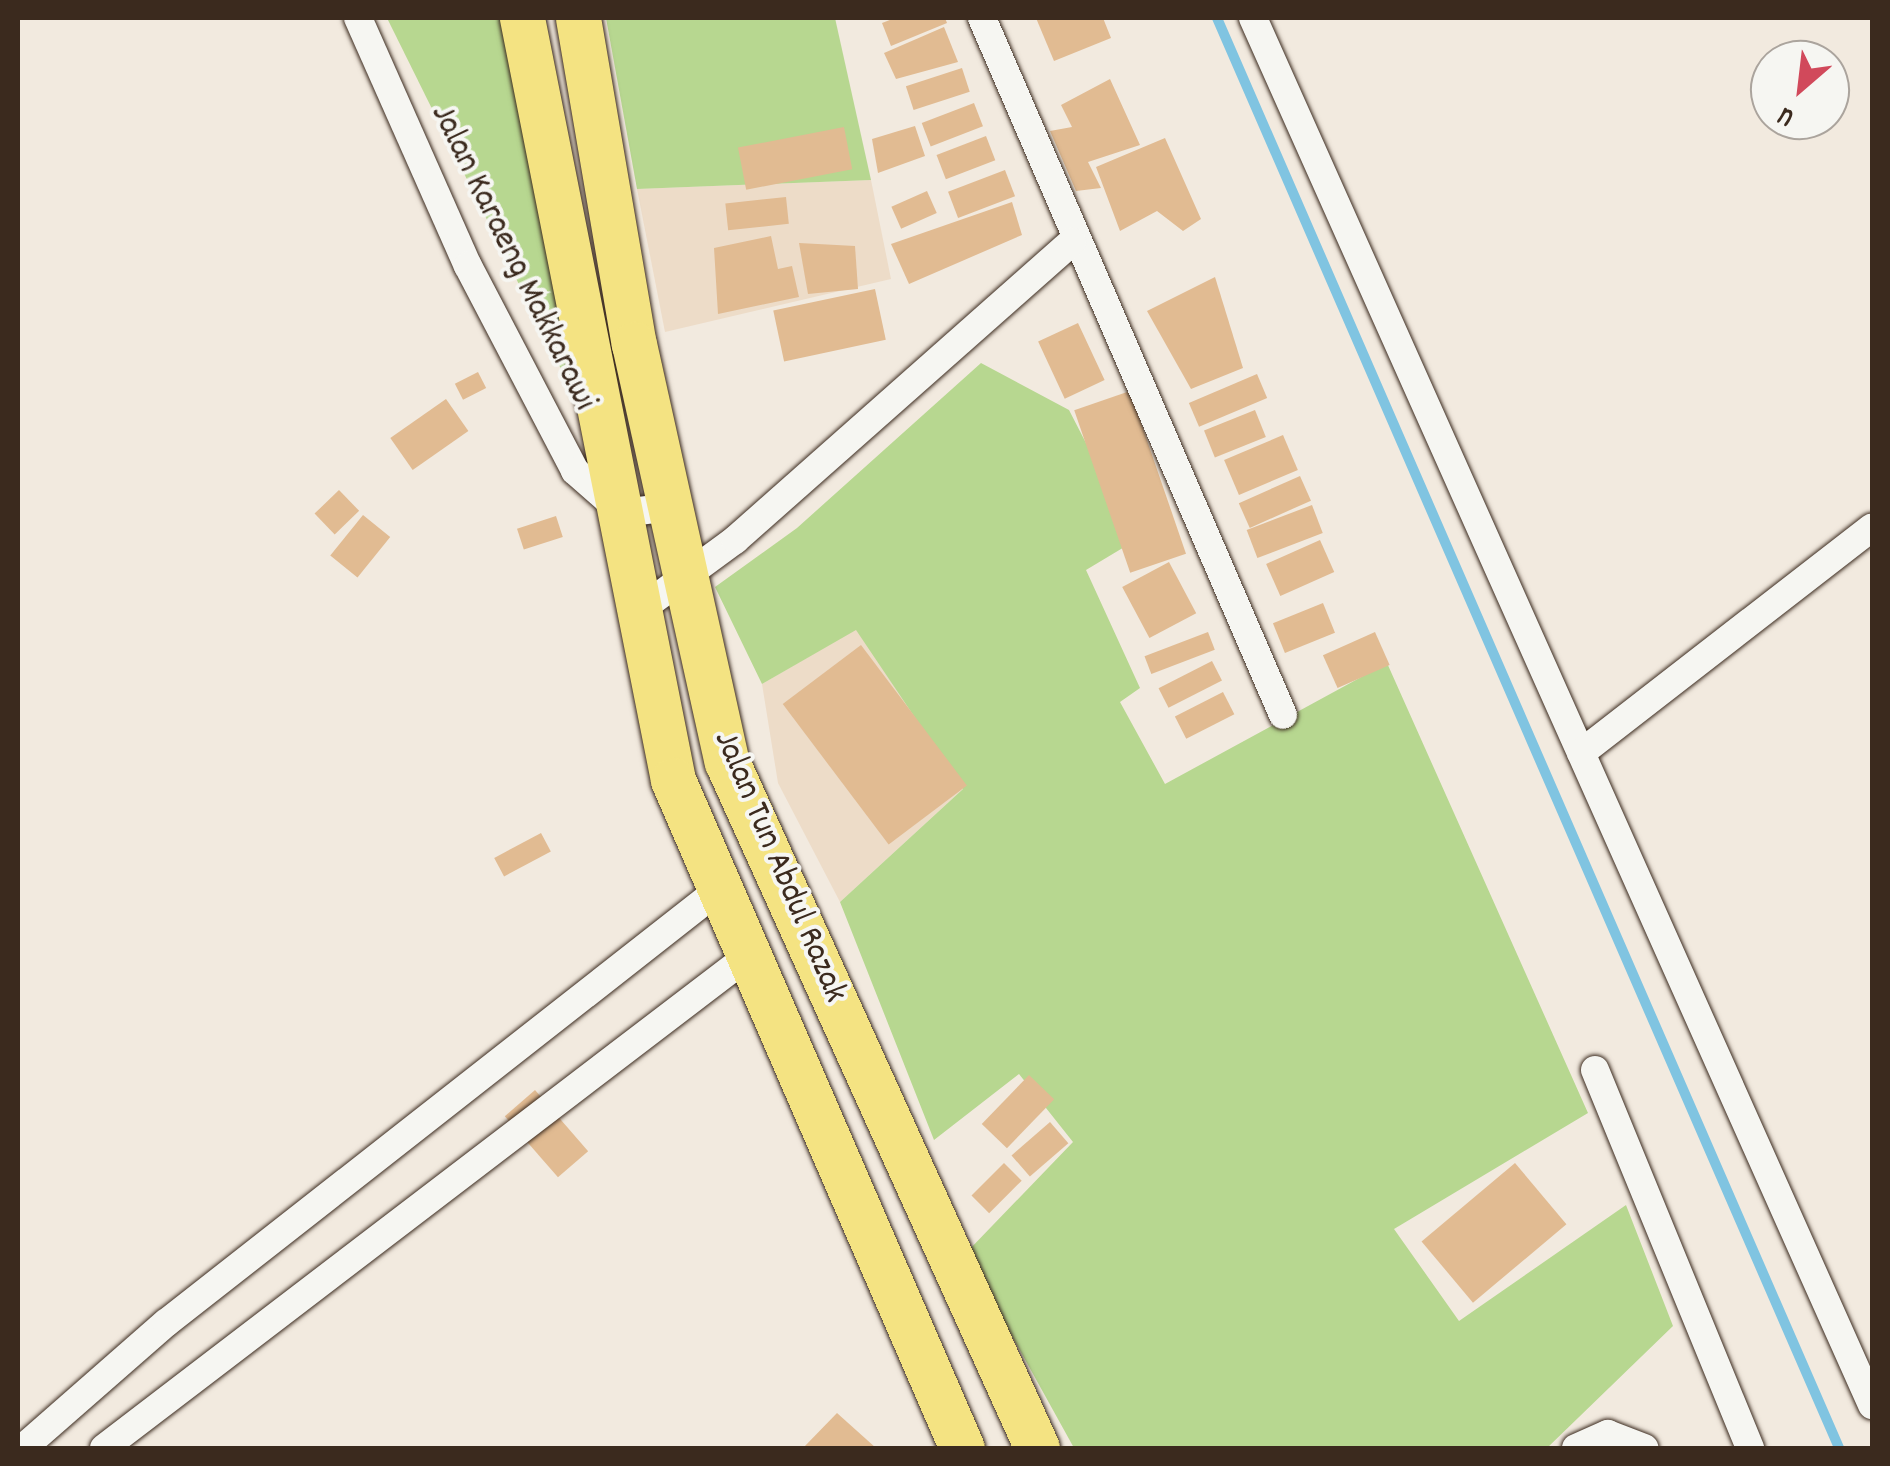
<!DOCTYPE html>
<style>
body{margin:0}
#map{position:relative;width:1890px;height:1466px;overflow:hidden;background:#f2eadf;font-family:Dekko,sans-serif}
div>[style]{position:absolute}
.built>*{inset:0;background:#eddcc8}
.green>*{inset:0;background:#b7d790}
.stream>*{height:10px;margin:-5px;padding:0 5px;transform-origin:5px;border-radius:5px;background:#80c4e1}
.building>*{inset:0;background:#e1bb92;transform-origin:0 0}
.roads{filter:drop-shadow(0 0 2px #3b2a1e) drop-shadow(0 0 2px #3b2a1e)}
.street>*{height:28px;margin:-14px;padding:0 14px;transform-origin:14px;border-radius:14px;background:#f6f6f2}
.primary>*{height:45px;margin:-22.5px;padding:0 22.5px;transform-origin:22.5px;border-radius:22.5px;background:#f4e382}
span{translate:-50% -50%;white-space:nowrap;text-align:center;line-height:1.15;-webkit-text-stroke:8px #f6f6f2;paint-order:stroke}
.street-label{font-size:35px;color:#3b2a1e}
.frame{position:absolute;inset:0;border:20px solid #3b2a1e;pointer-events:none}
.north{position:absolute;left:1750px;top:40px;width:100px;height:100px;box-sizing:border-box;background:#f6f6f2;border:2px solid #aba49d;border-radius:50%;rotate:208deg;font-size:28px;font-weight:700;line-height:40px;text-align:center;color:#3b2a1e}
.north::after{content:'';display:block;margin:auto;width:35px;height:45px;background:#d1495b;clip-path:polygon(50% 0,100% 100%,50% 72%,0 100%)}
</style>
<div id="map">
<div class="built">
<div style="clip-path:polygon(871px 180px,891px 279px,665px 332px,637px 189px)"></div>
<div style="clip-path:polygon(856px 629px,963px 789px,840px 902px,778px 783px,762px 684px)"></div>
</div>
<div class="green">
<div style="clip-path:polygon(387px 18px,527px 18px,608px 464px)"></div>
<div style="clip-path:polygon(606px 18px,835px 18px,871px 180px,637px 189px)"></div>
<div style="clip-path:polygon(981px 363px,1069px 410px,1136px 540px,1086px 570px,1140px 688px,1120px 702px,1165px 784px,1387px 663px,1588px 1113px,1394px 1229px,1459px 1321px,1626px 1205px,1673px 1326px,1547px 1448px,1074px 1448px,966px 1253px,1073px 1142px,1019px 1074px,934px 1140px,840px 902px,963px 789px,856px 630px,762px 684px,715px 587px,797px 528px)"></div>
</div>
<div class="stream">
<div style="left:1217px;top:18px;width:1559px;rotate:66.49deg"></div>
</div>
<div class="building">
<div style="clip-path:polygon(895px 18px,945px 18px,947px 23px,891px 46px,882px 23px)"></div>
<div style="clip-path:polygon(1036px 18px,1103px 18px,1111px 38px,1054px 61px)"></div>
<div style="clip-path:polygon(944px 27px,958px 62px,896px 79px,884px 53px)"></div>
<div style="left:962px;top:68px;width:25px;height:59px;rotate:72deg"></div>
<div style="clip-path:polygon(1110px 79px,1140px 145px,1088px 162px,1101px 188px,1076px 191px,1050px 131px,1072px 127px,1061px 105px)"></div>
<div style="left:974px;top:103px;width:25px;height:56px;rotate:69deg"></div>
<div style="clip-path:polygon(915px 126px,925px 156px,878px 173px,872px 139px)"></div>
<div style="left:844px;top:127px;width:43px;height:108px;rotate:79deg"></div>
<div style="left:986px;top:136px;width:26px;height:53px;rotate:69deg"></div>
<div style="clip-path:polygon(1165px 138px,1201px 219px,1183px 231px,1157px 211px,1120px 231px,1096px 167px)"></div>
<div style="left:1005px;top:170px;width:28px;height:61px;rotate:69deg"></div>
<div style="left:927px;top:191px;width:24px;height:39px;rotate:66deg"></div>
<div style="left:786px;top:197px;width:27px;height:61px;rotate:84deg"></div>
<div style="clip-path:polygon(1012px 202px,1022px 235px,909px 284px,891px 244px)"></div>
<div style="clip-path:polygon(771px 236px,778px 269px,792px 266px,799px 297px,718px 314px,714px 248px)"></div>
<div style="clip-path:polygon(799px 243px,855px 246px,858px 289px,808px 294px)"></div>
<div style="clip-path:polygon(1215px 277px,1243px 368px,1191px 389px,1147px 311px)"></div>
<div style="left:875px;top:289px;width:52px;height:104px;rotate:78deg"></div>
<div style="left:1078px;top:323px;width:63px;height:44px;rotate:65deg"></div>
<div style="left:478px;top:372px;width:18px;height:26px;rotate:63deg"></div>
<div style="left:1257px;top:374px;width:26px;height:74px;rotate:67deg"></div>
<div style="left:1130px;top:391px;width:172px;height:59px;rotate:71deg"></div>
<div style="left:446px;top:399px;width:39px;height:68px;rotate:55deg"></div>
<div style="left:1255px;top:410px;width:29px;height:55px;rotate:68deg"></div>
<div style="left:1283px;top:435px;width:38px;height:64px;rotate:67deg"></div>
<div style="left:1300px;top:476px;width:27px;height:67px;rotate:66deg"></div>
<div style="left:339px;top:490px;width:29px;height:34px;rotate:46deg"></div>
<div style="left:1312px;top:505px;width:30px;height:70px;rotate:69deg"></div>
<div style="left:363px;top:515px;width:35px;height:52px;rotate:39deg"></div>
<div style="left:556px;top:516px;width:22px;height:41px;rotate:72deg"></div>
<div style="left:1320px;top:540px;width:35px;height:59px;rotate:66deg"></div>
<div style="left:1169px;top:562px;width:58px;height:53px;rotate:62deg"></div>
<div style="left:1323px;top:603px;width:32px;height:54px;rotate:68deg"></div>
<div style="left:1208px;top:632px;width:19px;height:68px;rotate:69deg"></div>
<div style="left:1375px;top:632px;width:36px;height:57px;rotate:66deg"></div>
<div style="left:861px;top:645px;width:176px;height:98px;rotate:53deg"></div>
<div style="left:1212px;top:661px;width:22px;height:60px;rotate:63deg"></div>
<div style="left:1223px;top:692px;width:25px;height:54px;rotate:63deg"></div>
<div style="left:541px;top:833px;width:21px;height:53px;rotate:62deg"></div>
<div style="left:1029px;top:1075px;width:35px;height:68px;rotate:44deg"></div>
<div style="left:535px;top:1090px;width:81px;height:40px;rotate:49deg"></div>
<div style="left:1050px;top:1122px;width:28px;height:51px;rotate:49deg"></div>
<div style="left:1004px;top:1163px;width:25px;height:46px;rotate:45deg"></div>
<div style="left:1515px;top:1163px;width:80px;height:122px;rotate:50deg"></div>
<div style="clip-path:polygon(837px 1413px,876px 1448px,803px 1448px)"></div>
</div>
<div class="roads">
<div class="street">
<div style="left:358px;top:18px;width:271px;rotate:66.1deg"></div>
<div style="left:468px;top:266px;width:231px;rotate:62.4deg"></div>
<div style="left:575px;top:471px;width:64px;rotate:41.2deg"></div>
<div style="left:623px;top:513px;width:47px;rotate:-7.3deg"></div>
<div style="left:982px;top:18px;width:759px;rotate:66.64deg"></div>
<div style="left:1253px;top:18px;width:1519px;rotate:65.95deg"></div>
<div style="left:637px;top:612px;width:122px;rotate:-36.3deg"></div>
<div style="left:735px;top:540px;width:450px;rotate:-41.5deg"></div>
<div style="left:1581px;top:753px;width:368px;rotate:-37.8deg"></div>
<div style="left:1595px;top:1070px;width:409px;rotate:67.7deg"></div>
<div style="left:23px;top:1448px;width:190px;rotate:-41.2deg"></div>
<div style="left:166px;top:1323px;width:705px;rotate:-38.09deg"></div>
<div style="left:104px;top:1448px;width:810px;rotate:-37.38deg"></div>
<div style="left:1576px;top:1448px;width:35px;rotate:-24deg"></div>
<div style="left:1608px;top:1434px;width:39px;rotate:21deg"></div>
</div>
<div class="primary">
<div style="left:522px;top:18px;width:777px;rotate:78.79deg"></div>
<div style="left:673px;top:780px;width:728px;rotate:66.61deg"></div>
<div style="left:578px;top:18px;width:331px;rotate:80.3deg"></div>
<div style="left:634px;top:344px;width:428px;rotate:77.5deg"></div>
<div style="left:727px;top:762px;width:753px;rotate:65.68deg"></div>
</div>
</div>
<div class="street-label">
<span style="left:512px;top:258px;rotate:64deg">Jalan Karaeng Makkarawi</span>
<span style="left:779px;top:867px;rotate:67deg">Jalan Tun Abdul Razak</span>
</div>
<div class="frame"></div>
<div class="north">U</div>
</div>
